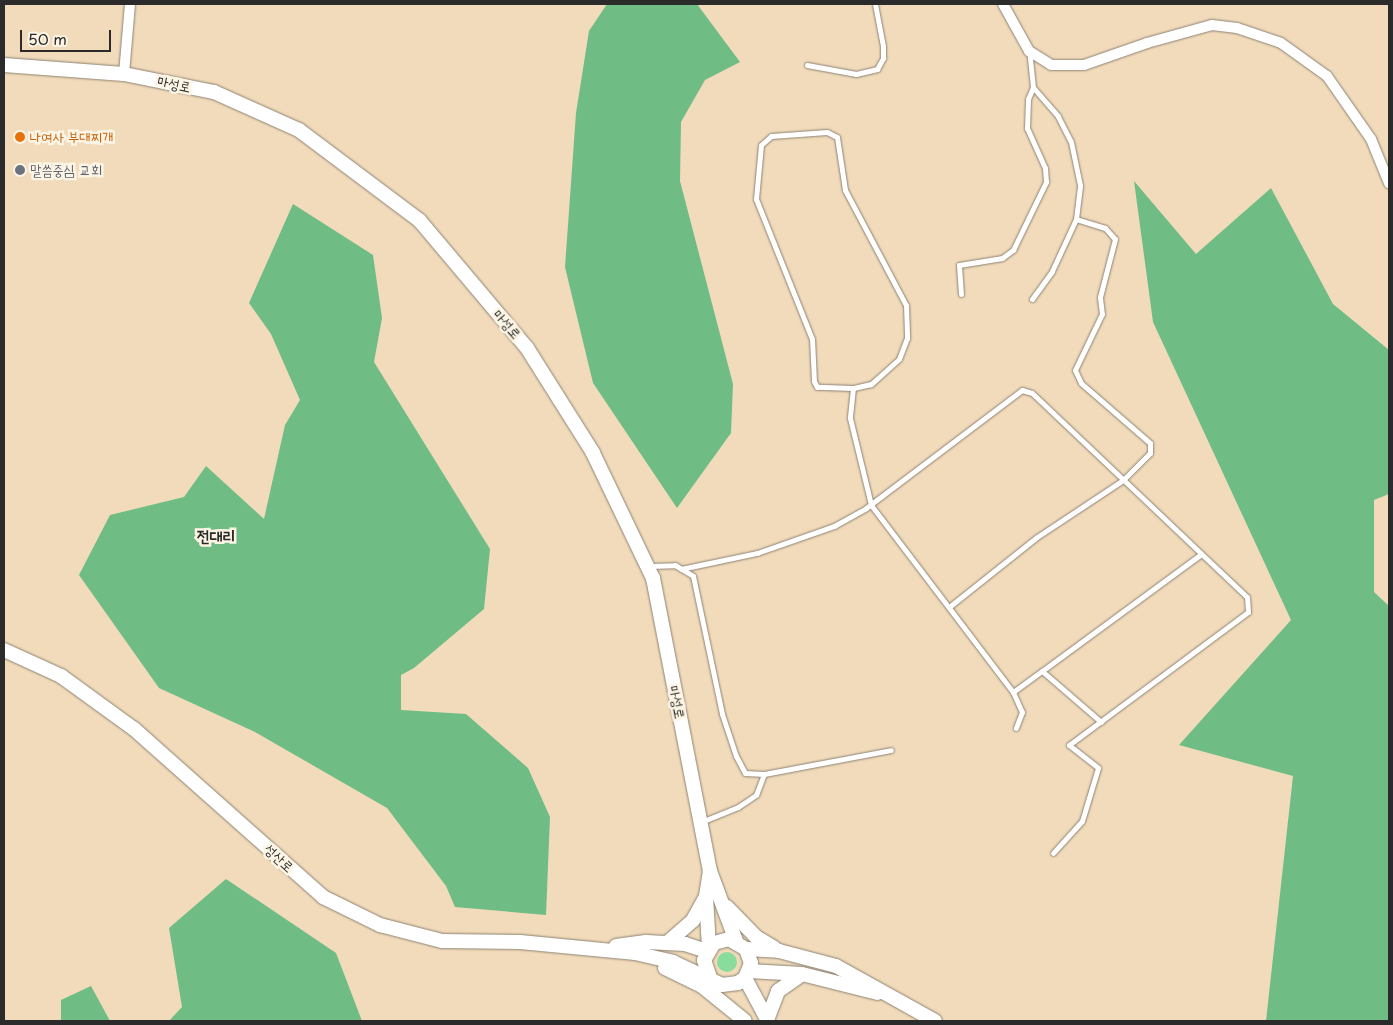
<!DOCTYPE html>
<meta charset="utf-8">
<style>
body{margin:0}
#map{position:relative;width:1393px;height:1025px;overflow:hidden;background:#f1dbbb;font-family:"Playpen Sans","Poor Story",sans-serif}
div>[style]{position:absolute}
.green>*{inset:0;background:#8adc9c}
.round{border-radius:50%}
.forest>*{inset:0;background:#6fbc84}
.roads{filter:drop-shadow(0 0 1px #8e8373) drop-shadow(0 0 1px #8e8373)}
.lane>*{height:5px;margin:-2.5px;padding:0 2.5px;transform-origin:2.5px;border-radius:2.5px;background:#fff}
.street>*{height:10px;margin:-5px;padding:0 5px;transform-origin:5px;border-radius:5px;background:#fff}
.secondary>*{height:14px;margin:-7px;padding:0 7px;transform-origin:7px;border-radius:7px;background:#fff}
.dots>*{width:14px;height:14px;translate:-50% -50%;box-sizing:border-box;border:2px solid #fcf5e5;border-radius:50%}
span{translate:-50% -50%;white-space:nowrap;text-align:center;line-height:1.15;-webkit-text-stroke:5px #fcf5e5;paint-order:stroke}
.street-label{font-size:14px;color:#2b2b2b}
.food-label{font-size:14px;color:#c56008}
.left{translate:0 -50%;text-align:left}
.worship-label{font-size:14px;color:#5b616d}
.quarter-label{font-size:16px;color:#2b2b2b;font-weight:700}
.frame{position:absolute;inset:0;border:5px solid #2b2b2b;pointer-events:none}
.scale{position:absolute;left:20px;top:30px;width:91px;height:22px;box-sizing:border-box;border:2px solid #2b2b2b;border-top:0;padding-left:6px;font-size:15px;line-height:18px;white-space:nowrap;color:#2b2b2b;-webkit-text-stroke:4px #fcf5e5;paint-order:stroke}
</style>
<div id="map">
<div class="green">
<div class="round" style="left:717px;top:952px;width:20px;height:20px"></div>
</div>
<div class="forest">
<div style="clip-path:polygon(607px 4px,697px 4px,740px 62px,705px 80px,681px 122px,680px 181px,733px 384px,731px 433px,677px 508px,593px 383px,565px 267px,576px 113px,589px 31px)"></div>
<div style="clip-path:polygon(1134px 181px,1196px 254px,1271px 188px,1333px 304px,1389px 350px,1389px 494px,1374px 500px,1374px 592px,1389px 606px,1389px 1021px,1266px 1021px,1293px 776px,1179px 745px,1291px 620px,1153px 322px)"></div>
<div style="clip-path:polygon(293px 204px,373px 255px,382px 318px,374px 362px,490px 549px,484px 609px,414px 668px,401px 675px,401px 710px,466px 714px,528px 768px,550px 817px,546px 915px,455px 907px,446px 886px,387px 808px,255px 732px,159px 688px,79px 575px,110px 515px,184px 497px,206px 466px,264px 519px,285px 425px,300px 400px,271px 334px,249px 303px)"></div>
<div style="clip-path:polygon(226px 879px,336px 953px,362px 1021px,169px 1021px,182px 1007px,169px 928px)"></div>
<div style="clip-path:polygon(91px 986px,110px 1021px,61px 1021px,61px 1000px)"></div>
</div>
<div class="roads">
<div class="lane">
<div style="left:807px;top:65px;width:50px;rotate:10.4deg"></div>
<div style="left:856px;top:74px;width:22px;rotate:-13deg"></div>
<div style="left:877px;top:69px;width:13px;rotate:-61deg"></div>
<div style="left:883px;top:58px;width:12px;rotate:-90deg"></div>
<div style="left:883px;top:46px;width:43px;rotate:-100.8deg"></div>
<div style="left:961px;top:294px;width:29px;rotate:-94deg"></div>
<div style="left:959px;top:265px;width:44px;rotate:-9.2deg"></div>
<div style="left:1002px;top:258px;width:14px;rotate:-36deg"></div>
<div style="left:1013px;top:250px;width:76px;rotate:-64.1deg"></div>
<div style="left:1046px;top:182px;width:14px;rotate:-94deg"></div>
<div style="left:1045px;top:168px;width:44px;rotate:-114.2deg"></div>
<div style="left:1027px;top:128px;width:29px;rotate:-88deg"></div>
<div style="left:1028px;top:99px;width:13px;rotate:-67deg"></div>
<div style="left:1032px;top:299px;width:34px;rotate:-54deg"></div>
<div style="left:1052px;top:271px;width:57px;rotate:-65.2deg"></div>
<div style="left:853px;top:388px;width:36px;rotate:-178deg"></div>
<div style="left:817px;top:387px;width:7px;rotate:-117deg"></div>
<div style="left:814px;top:381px;width:42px;rotate:-92.7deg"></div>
<div style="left:812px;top:339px;width:151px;rotate:-111.8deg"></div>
<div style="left:756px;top:199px;width:54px;rotate:-84.7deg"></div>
<div style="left:761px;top:145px;width:13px;rotate:-42deg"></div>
<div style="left:771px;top:136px;width:56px;rotate:-4.1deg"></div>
<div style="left:827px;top:132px;width:11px;rotate:27deg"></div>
<div style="left:837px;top:137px;width:54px;rotate:81.4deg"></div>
<div style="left:845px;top:190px;width:130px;rotate:62.1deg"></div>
<div style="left:906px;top:305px;width:33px;rotate:88deg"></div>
<div style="left:907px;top:338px;width:22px;rotate:111deg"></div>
<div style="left:899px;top:359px;width:38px;rotate:138deg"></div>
<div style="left:871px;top:384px;width:18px;rotate:167deg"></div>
<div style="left:853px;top:388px;width:30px;rotate:96deg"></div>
<div style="left:850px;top:418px;width:89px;rotate:76.4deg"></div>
<div style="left:871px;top:505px;width:235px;rotate:52.8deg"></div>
<div style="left:1013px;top:692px;width:36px;rotate:-36deg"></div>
<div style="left:1042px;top:671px;width:78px;rotate:40.8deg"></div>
<div style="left:650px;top:566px;width:25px;rotate:-2deg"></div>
<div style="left:675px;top:565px;width:21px;rotate:31deg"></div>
<div style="left:693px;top:576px;width:141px;rotate:78.1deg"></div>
<div style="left:722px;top:714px;width:44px;rotate:71.6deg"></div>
<div style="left:736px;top:756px;width:19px;rotate:62deg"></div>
<div style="left:745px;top:773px;width:19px;rotate:3deg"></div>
<div style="left:681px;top:569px;width:78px;rotate:-11.9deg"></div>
<div style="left:757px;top:553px;width:82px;rotate:-19.3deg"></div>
<div style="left:834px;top:526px;width:37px;rotate:-29deg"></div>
<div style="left:866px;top:508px;width:196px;rotate:-37.1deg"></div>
<div style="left:1022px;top:390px;width:10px;rotate:17deg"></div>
<div style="left:1032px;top:393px;width:296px;rotate:43.5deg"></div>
<div style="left:1247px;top:597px;width:15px;rotate:86deg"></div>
<div style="left:1248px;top:612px;width:223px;rotate:143.4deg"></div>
<div style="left:1069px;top:745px;width:37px;rotate:38deg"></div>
<div style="left:1098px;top:768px;width:55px;rotate:106.8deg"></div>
<div style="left:1082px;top:821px;width:43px;rotate:132.2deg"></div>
<div style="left:949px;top:607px;width:112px;rotate:-38.5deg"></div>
<div style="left:1037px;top:537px;width:103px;rotate:-33.5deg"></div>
<div style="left:1123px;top:480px;width:38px;rotate:-45deg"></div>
<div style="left:1150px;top:453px;width:10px;rotate:-90deg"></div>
<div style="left:1150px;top:443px;width:91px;rotate:-139deg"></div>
<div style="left:1081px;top:383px;width:14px;rotate:-115deg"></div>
<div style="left:1075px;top:370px;width:62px;rotate:-64.3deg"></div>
<div style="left:1102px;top:314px;width:17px;rotate:-97deg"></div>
<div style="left:1100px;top:297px;width:60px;rotate:-75.5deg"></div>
<div style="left:1115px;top:239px;width:15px;rotate:-132deg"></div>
<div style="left:1105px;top:228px;width:30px;rotate:-163deg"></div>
<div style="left:1076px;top:219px;width:34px;rotate:-83deg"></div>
<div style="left:1080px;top:185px;width:44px;rotate:-101.8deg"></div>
<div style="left:1071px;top:142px;width:29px;rotate:-117deg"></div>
<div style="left:1058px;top:116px;width:38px;rotate:-131deg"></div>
<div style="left:1033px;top:87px;width:36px;rotate:-96deg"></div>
<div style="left:1042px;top:671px;width:197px;rotate:-36.3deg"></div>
<div style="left:1013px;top:692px;width:22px;rotate:66deg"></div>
<div style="left:1022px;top:712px;width:17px;rotate:111deg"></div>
<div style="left:701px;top:822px;width:40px;rotate:-22deg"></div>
<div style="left:738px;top:807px;width:22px;rotate:-34deg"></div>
<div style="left:756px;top:795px;width:22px;rotate:-69deg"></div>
<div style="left:764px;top:774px;width:129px;rotate:-10.7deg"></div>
</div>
<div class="street">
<div style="left:1003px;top:4px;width:54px;rotate:61deg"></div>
<div style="left:1029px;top:51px;width:26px;rotate:32deg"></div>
<div style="left:1051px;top:65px;width:33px"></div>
<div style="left:1084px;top:65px;width:67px;rotate:-19.2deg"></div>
<div style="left:1147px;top:43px;width:67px;rotate:-15.5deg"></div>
<div style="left:1212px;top:25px;width:25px;rotate:7deg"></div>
<div style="left:1237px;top:28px;width:46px;rotate:18.8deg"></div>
<div style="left:1281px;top:43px;width:57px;rotate:35.7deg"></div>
<div style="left:1327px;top:76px;width:77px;rotate:55.1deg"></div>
<div style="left:1371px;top:139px;width:48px;rotate:67.8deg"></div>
<div style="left:124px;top:74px;width:70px;rotate:-85.1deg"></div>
</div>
<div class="secondary">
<div style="left:4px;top:65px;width:120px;rotate:4.3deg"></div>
<div style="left:124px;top:74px;width:92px;rotate:11.3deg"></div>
<div style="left:214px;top:92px;width:93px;rotate:24.1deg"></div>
<div style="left:299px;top:130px;width:151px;rotate:36.9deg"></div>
<div style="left:420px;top:221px;width:166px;rotate:49.9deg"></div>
<div style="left:527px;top:348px;width:124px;rotate:57.8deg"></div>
<div style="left:593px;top:453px;width:139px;rotate:64.4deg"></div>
<div style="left:653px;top:578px;width:298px;rotate:79deg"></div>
<div style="left:710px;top:871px;width:75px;rotate:69.6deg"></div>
<div style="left:4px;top:650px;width:63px;rotate:24.5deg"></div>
<div style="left:61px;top:676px;width:90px;rotate:36deg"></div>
<div style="left:134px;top:729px;width:253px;rotate:41.6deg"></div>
<div style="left:323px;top:897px;width:64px;rotate:26.2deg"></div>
<div style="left:380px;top:925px;width:64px;rotate:14.5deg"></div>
<div style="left:442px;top:941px;width:78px;rotate:0.7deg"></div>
<div style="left:520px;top:942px;width:116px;rotate:5.5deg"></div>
<div style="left:635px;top:953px;width:39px;rotate:13deg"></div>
<div style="left:673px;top:962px;width:54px;rotate:25.1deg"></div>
<div style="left:722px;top:985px;width:16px;rotate:-7deg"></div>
<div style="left:738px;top:983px;width:9px;rotate:-36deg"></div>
<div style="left:745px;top:978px;width:16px;rotate:-68deg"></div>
<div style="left:751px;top:963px;width:15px;rotate:-110deg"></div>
<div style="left:746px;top:949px;width:20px;rotate:-150deg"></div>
<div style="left:729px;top:939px;width:16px;rotate:165deg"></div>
<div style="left:714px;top:943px;width:20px;rotate:120deg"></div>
<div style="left:704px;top:960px;width:18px;rotate:71deg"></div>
<div style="left:727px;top:907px;width:42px;rotate:46deg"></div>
<div style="left:756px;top:937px;width:21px;rotate:31deg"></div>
<div style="left:667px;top:943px;width:35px;rotate:-41deg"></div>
<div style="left:693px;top:920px;width:26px;rotate:-61deg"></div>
<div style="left:616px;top:946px;width:30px;rotate:-8deg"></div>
<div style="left:646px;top:942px;width:39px;rotate:3deg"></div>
<div style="left:685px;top:944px;width:23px;rotate:18deg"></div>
<div style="left:709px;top:948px;width:52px;rotate:-93.3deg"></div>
<div style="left:706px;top:896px;width:24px;rotate:-81deg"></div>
<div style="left:746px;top:949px;width:33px;rotate:3deg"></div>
<div style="left:779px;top:951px;width:59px;rotate:14.7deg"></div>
<div style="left:836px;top:966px;width:113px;rotate:29.1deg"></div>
<div style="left:665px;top:968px;width:41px;rotate:25.9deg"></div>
<div style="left:702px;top:986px;width:55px;rotate:39.1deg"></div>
<div style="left:749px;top:971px;width:53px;rotate:3.2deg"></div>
<div style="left:802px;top:974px;width:78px;rotate:14deg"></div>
<div style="left:745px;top:978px;width:49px;rotate:61.9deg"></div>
<div style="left:767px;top:1020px;width:31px;rotate:-69deg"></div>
<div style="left:778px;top:991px;width:28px;rotate:-35deg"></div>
</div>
</div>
<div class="dots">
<div style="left:20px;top:137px;background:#e8710a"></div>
<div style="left:20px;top:170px;background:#6b7280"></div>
</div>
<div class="street-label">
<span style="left:174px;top:84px;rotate:12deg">마성로</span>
<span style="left:507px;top:324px;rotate:49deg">마성로</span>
<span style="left:677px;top:702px;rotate:79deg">마성로</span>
<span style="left:279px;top:858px;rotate:42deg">성산로</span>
</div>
<div class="food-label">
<span class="left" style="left:30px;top:137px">나여사 부대찌개</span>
</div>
<div class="worship-label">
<span class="left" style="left:30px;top:170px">말씀중심 교회</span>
</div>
<div class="quarter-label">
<span style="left:216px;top:535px">전대리</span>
</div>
<div class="frame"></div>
<div class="scale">50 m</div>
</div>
